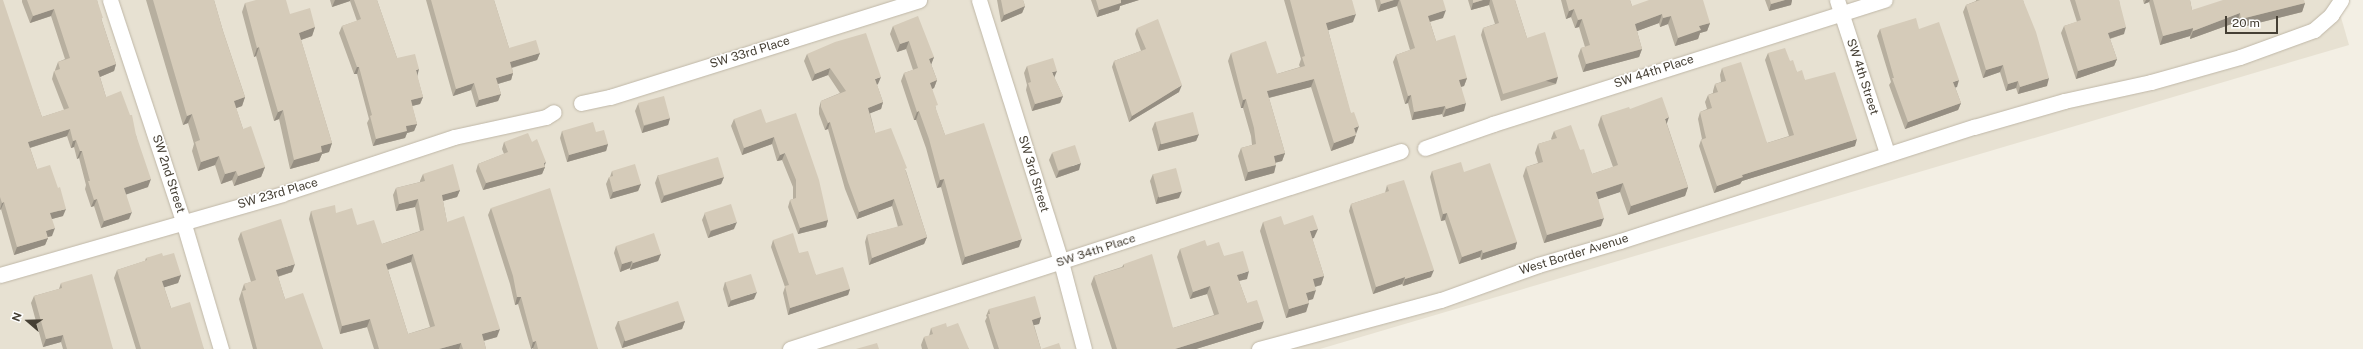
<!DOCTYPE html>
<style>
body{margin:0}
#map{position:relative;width:2363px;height:349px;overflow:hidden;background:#f3efe4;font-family:"Public Sans",sans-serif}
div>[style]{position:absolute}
.residential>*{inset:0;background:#e7e1d2}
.roads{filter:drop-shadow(0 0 1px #bfb7a7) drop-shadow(0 0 1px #bfb7a7)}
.minor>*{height:15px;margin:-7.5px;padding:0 7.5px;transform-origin:7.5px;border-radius:7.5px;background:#fff}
.wall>*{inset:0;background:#b7af9f}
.shaded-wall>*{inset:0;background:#958e82;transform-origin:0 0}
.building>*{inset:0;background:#d5cbb9;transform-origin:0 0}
span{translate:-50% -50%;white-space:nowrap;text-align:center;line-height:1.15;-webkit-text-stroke:3px #fff;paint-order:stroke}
.street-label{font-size:12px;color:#453f34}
.north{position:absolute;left:8px;top:301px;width:40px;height:40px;-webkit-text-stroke:3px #fff;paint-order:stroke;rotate:290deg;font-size:11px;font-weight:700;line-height:16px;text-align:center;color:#453f34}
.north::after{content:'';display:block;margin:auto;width:14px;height:18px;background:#453f34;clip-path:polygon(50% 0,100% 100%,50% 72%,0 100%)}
.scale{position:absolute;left:2225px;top:16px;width:53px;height:18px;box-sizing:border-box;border:2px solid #453f34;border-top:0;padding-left:5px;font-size:12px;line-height:14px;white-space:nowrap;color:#453f34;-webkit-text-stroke:3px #fff;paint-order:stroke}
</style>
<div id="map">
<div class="residential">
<div style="clip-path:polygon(0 0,2336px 0,2349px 45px,1320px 349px,0 349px)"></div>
</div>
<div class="roads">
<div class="minor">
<div style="left:110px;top:0;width:233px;rotate:71.7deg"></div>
<div style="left:183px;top:221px;width:134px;rotate:73.5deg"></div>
<div style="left:979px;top:0;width:275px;rotate:72.6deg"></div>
<div style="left:1061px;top:262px;width:90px;rotate:75.2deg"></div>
<div style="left:1837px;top:0;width:161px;rotate:71.9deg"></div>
<div style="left:581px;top:103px;width:30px;rotate:-12deg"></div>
<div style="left:610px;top:97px;width:324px;rotate:-17.4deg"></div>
<div style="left:1425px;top:148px;width:72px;rotate:-19.4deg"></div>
<div style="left:1493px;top:124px;width:411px;rotate:-17.6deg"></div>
<div style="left:0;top:275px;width:293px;rotate:-16deg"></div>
<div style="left:282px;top:194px;width:181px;rotate:-18.3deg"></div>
<div style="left:454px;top:137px;width:94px;rotate:-12.3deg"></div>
<div style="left:546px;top:117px;width:9px;rotate:-32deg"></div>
<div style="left:790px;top:349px;width:642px;rotate:-17.96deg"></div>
<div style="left:1259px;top:349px;width:188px;rotate:-15.1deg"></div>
<div style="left:1441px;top:300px;width:103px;rotate:-19.8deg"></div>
<div style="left:1538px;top:265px;width:85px;rotate:-16.3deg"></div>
<div style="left:1620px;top:241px;width:372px;rotate:-17.9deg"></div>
<div style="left:1974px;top:127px;width:94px;rotate:-16.1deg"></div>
<div style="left:2064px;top:101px;width:89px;rotate:-12.3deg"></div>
<div style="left:2151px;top:82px;width:92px;rotate:-15.7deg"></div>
<div style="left:2240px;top:57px;width:79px;rotate:-20deg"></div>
<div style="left:2314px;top:30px;width:23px;rotate:-41deg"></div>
<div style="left:2331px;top:15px;width:18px;rotate:-56deg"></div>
</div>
</div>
<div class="wall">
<div style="clip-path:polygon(0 0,42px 117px,64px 110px,52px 79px,54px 71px,55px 71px,55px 70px,58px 62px,65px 59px,51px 16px,30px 23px,22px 2px,22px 0,97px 0,102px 21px,116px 64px,114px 71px,100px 77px,106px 97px,136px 135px,148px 187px,126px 194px,129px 219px,101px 228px,94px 206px,91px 207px,85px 189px,86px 185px,79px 158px,77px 159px,74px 147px,71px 148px,67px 136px,30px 148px,37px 169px,63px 216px,52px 219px,52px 236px,47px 237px,48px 238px,45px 245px,14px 255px,1px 209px,0 210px)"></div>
<div style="clip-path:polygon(146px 0,214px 0,223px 31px,245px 97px,242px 106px,236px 108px,243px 129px,265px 167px,261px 177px,234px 186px,232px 180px,221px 184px,215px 165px,198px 171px,192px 151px,194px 144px,188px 123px,183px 125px)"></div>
<div style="clip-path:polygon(330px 0,377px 0,397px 58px,417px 76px,423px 97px,420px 104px,412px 106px,417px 124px,414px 131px,407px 133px,405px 138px,373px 146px,367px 123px,369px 119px,357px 74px,354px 74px,339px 33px,342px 26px,357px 21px,350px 1px,332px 7px)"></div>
<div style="clip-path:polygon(426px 0,494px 0,509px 48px,540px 53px,537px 60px,512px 68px,513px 73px,511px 80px,498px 84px,501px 94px,498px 101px,476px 107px,471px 90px,453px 96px)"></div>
<div style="clip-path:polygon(997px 0,1023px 0,1025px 6px,1022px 13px,1001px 22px)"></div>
<div style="clip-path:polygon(1091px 0,1139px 0,1120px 6px,1119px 10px,1097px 17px)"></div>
<div style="clip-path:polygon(1284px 0,1352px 0,1353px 22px,1328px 30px,1356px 134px,1353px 143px,1331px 151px,1311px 87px,1269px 98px,1285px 153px,1282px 161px,1276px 162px,1274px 173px,1245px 181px,1238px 156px,1241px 148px,1252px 145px,1251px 136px,1243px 108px,1241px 108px,1228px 61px,1231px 53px,1277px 74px,1300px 67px,1299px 65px,1301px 59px)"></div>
<div style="clip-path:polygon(1375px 0,1443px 0,1443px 18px,1430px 22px,1436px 41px,1467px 78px,1464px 86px,1461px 87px,1464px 111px,1443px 117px,1442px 114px,1412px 120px,1408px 103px,1405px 104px,1393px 62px,1396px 55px,1410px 50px,1397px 6px,1378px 12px)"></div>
<div style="clip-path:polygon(1468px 0,1515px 0,1527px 38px,1556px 84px,1501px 101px,1481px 35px,1483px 28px,1495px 24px,1489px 5px,1471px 10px)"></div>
<div style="clip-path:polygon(1561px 0,1630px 0,1632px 6px,1710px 23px,1707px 31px,1700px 33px,1698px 39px,1675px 46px,1668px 24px,1660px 27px,1659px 23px,1637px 31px,1642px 49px,1639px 57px,1583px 72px,1578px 56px,1581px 48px,1585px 47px,1579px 27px,1575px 28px,1571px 17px,1566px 19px)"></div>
<div style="clip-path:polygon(1765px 0,1792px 0,1791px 5px,1769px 11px)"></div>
<div style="clip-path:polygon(1976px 0,2023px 0,2047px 86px,2018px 94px,2016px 88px,2006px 91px,2000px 72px,1983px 78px,1963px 12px,1966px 5px,1976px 1px)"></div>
<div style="clip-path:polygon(2070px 0,2119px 0,2124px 34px,2110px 39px,2117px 59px,2114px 66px,2076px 79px,2061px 33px,2064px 26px,2077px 22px)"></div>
<div style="clip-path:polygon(2143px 0,2190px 0,2192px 10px,2305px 3px,2302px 12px,2238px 28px,2237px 22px,2190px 39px,2190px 36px,2160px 45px,2149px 2px,2144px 4px)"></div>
<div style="clip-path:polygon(245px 3px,290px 14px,315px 27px,312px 36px,301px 40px,332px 143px,329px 152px,322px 154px,319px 161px,290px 169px,279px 119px,274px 121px,256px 56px,254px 57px,242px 12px)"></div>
<div style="clip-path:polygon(893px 26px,934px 57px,931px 64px,937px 80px,934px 88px,932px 89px,936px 110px,945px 135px,1019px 247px,962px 265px,941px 187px,937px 188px,926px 148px,916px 120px,914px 120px,901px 81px,904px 73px,913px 70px,906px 49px,897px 52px,890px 34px)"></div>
<div style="clip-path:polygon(1137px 28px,1179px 92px,1129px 122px,1112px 67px,1114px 61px,1141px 51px,1135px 34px)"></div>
<div style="clip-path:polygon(1880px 29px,1919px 29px,1957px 87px,1955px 87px,1961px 103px,1958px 110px,1905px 129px,1889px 85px,1891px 82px,1877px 36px)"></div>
<div style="clip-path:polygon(1768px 53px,1790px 61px,1797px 72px,1805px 80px,1855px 146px,1742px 181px,1740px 184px,1714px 193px,1699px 146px,1701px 140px,1702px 139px,1698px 119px,1700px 112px,1707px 109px,1705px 102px,1708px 95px,1713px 93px,1713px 91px,1715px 84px,1721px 82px,1720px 75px,1722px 68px,1767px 143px,1789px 136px,1765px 60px)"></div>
<div style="clip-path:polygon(807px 54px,878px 84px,877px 85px,883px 102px,881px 109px,870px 113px,875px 133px,906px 171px,927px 237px,924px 244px,869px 265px,865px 242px,867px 235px,898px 227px,892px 206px,857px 219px,845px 189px,828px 129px,825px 130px,819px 114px,819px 108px,821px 101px,840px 93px,828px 75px,812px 81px,804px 61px)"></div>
<div style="clip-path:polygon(1027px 66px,1054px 77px,1063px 96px,1060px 103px,1032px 111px,1026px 90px,1027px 85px,1024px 73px)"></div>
<div style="clip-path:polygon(638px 104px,670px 118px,668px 125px,642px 133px,635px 111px)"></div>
<div style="clip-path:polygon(1630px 109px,1667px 124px,1688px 187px,1685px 196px,1628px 215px,1620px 192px,1598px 199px,1601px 226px,1544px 243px,1523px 176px,1526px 167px,1538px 163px,1535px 153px,1538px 144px,1552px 140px,1551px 139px,1554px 131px,1580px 150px,1592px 174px,1613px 167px,1598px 125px,1601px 116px)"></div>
<div style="clip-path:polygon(734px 119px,766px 123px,828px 220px,826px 227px,798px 234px,788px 207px,790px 200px,793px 199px,793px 187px,782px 160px,777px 161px,772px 144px,742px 155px,731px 126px)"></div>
<div style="clip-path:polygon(1155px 122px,1199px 134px,1196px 141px,1158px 151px,1152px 129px)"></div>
<div style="clip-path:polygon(562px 131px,596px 132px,608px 144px,606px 151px,567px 162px,560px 138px)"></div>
<div style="clip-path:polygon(504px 142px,532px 142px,545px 166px,545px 167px,542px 174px,483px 190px,476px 171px,478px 164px,504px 154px,502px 149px)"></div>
<div style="clip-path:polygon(1052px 153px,1079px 170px,1056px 178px,1049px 160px)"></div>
<div style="clip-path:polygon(612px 171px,641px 184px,638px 191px,610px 199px,606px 184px,609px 177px,610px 177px)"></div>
<div style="clip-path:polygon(1432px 171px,1464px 172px,1517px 242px,1515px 249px,1481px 260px,1480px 257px,1459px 264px,1445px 220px,1441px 221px,1430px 177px)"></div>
<div style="clip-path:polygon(evenodd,423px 174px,460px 190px,457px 197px,443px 201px,447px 222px,497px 337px,484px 341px,486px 349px,374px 349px,367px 327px,340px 334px,309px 219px,311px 211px,336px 213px,357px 225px,382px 244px,420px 231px,415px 207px,396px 211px,393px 195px,396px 188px,420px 182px,420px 181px,423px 174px,411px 262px,430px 327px,408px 334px,388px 270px,411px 262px)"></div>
<div style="clip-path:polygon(1153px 174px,1179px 198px,1156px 204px,1150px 181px)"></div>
<div style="clip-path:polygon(658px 175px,724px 177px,721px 184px,661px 203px,655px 183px)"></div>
<div style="clip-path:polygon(1387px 185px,1431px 277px,1403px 286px,1402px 284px,1373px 294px,1349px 211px,1351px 204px,1385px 193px)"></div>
<div style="clip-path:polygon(491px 208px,598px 349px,533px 349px,533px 348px,531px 349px,518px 304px,515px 305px,510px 284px,488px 215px)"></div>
<div style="clip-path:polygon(705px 213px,734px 229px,708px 238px,702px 220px)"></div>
<div style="clip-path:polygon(1263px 222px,1284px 225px,1314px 238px,1312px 238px,1324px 276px,1321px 285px,1315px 287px,1313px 299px,1309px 300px,1306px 312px,1286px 318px,1260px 231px)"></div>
<div style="clip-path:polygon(241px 232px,292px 272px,278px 277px,285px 299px,323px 349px,253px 349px,239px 299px,244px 284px,251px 282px,238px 239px)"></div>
<div style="clip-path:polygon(773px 240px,799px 253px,816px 275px,850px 289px,848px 295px,788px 315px,783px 293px,785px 287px,771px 247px)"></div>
<div style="clip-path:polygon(616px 246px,661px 254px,658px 261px,630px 270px,630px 268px,620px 272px,614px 253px)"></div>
<div style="clip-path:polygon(1207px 246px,1224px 256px,1247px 279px,1239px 281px,1247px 303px,1261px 329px,1196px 349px,1112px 349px,1091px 284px,1094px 276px,1122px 267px,1124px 264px,1173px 328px,1214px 315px,1207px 294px,1190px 299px,1177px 257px,1180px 249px)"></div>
<div style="clip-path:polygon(163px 256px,181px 275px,178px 283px,164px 287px,171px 308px,204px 349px,136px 349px,114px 278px,117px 270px,145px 261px,146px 258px)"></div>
<div style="clip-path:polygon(725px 282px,754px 299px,728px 307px,723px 289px)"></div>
<div style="clip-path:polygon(61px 283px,113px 349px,63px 349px,61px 342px,43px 347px,31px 303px,34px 296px,59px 289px)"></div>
<div style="clip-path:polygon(989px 309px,1041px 317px,1039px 324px,1034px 325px,1041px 349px,1061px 349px,994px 349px,985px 321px,987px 317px,986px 316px)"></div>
<div style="clip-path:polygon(618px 321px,685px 321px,682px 329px,622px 348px,615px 328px)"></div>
<div style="clip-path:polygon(947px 327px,969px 349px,922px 349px,921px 345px,924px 337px,929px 336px,931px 328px)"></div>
</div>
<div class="shaded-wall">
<div style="clip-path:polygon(335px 0,350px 0,350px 1px,332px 7px)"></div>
<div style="clip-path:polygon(1120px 0,1139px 0,1120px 6px,1119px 10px,1097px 17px,1099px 10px)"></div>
<div style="clip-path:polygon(1394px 0,1399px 0,1397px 6px,1378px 12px,1381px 4px)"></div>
<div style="clip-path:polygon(1483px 0,1490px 0,1489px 5px,1471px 10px,1473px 3px)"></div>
<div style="clip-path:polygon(1785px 0,1792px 0,1791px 5px,1769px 11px,1771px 4px)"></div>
<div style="clip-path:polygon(2146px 0,2150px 0,2149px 2px,2144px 4px)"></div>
<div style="clip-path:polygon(2305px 3px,2302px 12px,2238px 28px,2241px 19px)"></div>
<div style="clip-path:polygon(1025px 6px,1022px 13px,1001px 22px,1004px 15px)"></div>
<div style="clip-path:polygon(54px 9px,51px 16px,30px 23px,33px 16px)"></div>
<div style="clip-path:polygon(1574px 9px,1571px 17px,1566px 19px,1569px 11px)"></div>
<div style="clip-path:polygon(1446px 10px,1443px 18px,1425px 23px,1428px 16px)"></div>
<div style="clip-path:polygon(2240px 13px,2237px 22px,2190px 39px,2193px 31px)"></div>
<div style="clip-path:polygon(1356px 14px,1353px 22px,1323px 32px,1326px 23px)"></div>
<div style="clip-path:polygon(1662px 14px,1659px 23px,1632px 33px,1635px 24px)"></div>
<div style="clip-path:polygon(1671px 16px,1668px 24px,1660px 27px,1663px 18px)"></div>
<div style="clip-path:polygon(1582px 19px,1579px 27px,1575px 28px,1578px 20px)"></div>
<div style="clip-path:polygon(1710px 23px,1707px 31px,1700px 33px,1698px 39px,1675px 46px,1678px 38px,1699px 26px)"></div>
<div style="clip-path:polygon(315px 27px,312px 36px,295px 42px,299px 33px)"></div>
<div style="clip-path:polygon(2126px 27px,2124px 34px,2105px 40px,2108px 33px)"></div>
<div style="clip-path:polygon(2193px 28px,2190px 36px,2160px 45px,2163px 36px)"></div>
<div style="clip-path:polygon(909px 41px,906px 49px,897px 52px,900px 44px)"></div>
<div style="clip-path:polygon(259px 47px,256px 56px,254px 57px,257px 48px)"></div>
<div style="clip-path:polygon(1642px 49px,1639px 57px,1583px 72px,1586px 64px)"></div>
<div style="clip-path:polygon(540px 53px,537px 60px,507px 69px,510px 62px)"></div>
<div style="clip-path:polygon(934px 57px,931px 65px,929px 59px)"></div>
<div style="clip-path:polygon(2117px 59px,2114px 66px,2076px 79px,2078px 71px)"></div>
<div style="clip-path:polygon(116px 64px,114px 71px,95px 79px,98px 71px)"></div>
<div style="clip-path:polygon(2003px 65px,2000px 72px,1983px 78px,1986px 70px)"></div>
<div style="clip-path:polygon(357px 67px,359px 67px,357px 74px,354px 74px)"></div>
<div style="clip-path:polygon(830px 68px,828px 75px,812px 81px,815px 74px)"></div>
<div style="clip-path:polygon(419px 69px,417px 77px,416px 70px)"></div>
<div style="clip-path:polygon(1057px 71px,1054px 78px,1052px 72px)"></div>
<div style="clip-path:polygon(513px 73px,511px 80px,494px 85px,496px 78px)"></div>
<div style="clip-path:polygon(881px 77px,878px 84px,872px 86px,875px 79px)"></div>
<div style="left:1558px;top:77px;width:7px;height:58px;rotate:106deg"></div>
<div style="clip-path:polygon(1467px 78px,1464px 86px,1456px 88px,1459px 80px)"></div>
<div style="clip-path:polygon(2049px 78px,2047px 86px,2018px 94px,2020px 87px)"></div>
<div style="clip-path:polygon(1314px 79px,1311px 87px,1264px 99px,1267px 91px)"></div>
<div style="clip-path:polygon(937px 80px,934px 88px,927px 91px,930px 83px)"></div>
<div style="clip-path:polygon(1959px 80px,1957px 87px,1951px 89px,1953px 82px)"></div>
<div style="clip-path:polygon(2018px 81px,2016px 88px,2006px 91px,2008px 84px)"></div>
<div style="clip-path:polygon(474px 83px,471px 90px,453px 96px,456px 89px)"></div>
<div style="clip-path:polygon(1182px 85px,1179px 92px,1129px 122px,1132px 116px)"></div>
<div style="clip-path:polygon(501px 94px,498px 101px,476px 107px,479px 100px)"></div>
<div style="clip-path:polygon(1411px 95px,1408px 103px,1405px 104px,1408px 96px)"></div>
<div style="clip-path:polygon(1063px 96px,1060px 103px,1032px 111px,1035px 104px)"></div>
<div style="clip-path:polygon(245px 97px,242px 106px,231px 110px,234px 101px)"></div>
<div style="clip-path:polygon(423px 97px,420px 104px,408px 107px,411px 100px)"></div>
<div style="clip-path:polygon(1246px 99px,1243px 108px,1241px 108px,1243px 100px)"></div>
<div style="clip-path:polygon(883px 102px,881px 109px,866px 115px,868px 108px)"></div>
<div style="clip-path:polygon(1466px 103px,1464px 111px,1443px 117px,1446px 109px)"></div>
<div style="clip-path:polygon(1961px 103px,1958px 110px,1905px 129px,1908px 122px)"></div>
<div style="clip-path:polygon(1445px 106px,1442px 114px,1412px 120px,1414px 112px)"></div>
<div style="clip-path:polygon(283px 110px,279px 119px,274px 121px,278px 112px)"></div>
<div style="clip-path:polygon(919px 111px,916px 120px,914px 120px,917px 112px)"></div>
<div style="clip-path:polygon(192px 114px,188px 123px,183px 125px,187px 116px)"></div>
<div style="clip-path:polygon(1669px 117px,1666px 126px,1665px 119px)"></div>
<div style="clip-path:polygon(670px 118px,668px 125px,642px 133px,644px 126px)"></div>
<div style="clip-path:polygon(830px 122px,828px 129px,825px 130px,828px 123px)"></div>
<div style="clip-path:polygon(417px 124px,414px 131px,407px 133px,405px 138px,373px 146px,376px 139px,406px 126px)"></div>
<div style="clip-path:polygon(1359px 126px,1356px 134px,1354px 128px)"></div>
<div style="clip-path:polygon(70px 129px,67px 136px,26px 149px,28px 142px)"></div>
<div style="clip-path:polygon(1199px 134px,1196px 141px,1158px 151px,1160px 144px)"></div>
<div style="clip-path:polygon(1356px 135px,1353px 143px,1331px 151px,1334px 143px)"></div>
<div style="clip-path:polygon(774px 137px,772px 144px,742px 155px,744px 148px)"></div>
<div style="clip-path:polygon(1857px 139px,1855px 146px,1742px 181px,1740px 184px,1714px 193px,1717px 186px,1742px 175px)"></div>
<div style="clip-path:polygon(76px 140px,74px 147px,71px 148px,73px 141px)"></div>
<div style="clip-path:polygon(332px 143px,329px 152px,322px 154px,319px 161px,290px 169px,294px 160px,321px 146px)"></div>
<div style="clip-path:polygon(608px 144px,606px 151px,567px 162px,569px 155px)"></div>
<div style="clip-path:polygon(80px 151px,82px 151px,79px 158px,77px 159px)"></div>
<div style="clip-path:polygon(785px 153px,782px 160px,777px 161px,780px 155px)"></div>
<div style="clip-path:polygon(1285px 153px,1282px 161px,1271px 164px,1274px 156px)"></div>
<div style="clip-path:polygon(219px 156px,215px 165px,198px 171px,201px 162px)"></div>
<div style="clip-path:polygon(546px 162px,544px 167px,545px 167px,542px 174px,483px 190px,486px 183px)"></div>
<div style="clip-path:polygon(1081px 163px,1079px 170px,1056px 178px,1059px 171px)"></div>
<div style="clip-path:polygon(1276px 165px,1274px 173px,1245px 181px,1248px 172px)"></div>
<div style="clip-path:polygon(265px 167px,261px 177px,234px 186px,238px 176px)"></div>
<div style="clip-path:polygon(236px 171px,232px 180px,221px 184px,225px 174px)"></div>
<div style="clip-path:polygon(724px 177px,721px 184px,661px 203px,664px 196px)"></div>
<div style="clip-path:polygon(151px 179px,148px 187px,122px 196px,124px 188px)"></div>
<div style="clip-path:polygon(944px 179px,941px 187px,937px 188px,940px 180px)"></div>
<div style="clip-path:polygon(1623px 183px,1620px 192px,1593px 201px,1596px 192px)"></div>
<div style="clip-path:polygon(641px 184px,638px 191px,610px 199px,613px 192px)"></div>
<div style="clip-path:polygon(1688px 187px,1685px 196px,1628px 215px,1631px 206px)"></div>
<div style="clip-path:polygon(460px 190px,457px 197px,439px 202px,442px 195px)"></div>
<div style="clip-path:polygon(1182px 191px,1179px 198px,1156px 204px,1158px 197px)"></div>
<div style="clip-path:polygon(97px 199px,94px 206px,91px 207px,94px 200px)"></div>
<div style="clip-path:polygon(418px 199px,415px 207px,396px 211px,399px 204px)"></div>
<div style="clip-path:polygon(894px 199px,892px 206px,857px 219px,859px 212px)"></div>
<div style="clip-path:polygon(4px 202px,1px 209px,0 210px,2px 203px)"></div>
<div style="clip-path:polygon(66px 209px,63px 216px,48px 220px,50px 213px)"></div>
<div style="clip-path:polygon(132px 212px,129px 219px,101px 228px,104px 221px)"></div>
<div style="clip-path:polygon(1447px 213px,1445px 220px,1441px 221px,1443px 214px)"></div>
<div style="clip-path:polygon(1604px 218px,1601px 226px,1544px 243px,1547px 235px)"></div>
<div style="clip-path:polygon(828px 220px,826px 227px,798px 234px,800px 228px)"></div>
<div style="clip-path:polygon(737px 222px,734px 229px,708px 238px,711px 231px)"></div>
<div style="clip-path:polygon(55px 228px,52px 236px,43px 238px,46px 231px)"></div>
<div style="clip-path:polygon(1318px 229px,1314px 238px,1306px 240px,1310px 231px)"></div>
<div style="clip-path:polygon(927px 237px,924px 244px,869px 265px,872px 258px)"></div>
<div style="clip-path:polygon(48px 238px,45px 245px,14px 255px,17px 247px)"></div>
<div style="clip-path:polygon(1022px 239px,1019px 247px,962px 265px,965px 257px)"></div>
<div style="clip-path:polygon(1517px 242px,1515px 249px,1481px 260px,1483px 253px)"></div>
<div style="clip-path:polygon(1482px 250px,1480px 257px,1459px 264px,1462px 257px)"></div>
<div style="clip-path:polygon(413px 254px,411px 262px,383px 271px,386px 264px)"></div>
<div style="clip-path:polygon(661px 254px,658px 261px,630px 270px,633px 263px)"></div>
<div style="clip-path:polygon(632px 261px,630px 268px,620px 272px,622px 264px)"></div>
<div style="clip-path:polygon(295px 264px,292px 272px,273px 278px,276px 270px)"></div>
<div style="clip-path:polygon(1434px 270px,1431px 277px,1403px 286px,1405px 279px)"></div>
<div style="clip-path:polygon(1249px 271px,1247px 279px,1234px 282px,1237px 275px)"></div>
<div style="clip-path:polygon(181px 275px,178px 283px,159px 289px,162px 281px)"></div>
<div style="clip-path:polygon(1324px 276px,1321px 285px,1310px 288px,1313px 279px)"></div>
<div style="clip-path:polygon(1405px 277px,1402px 284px,1373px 294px,1376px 287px)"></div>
<div style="clip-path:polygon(1210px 286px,1207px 294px,1190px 299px,1193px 292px)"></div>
<div style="clip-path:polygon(850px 289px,848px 295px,788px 315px,790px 308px)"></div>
<div style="clip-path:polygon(1316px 290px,1313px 299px,1303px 302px,1306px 293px)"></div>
<div style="clip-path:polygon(757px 292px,754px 299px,728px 307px,731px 300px)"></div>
<div style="clip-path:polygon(517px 297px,521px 297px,518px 304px,515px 305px)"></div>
<div style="clip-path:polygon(1309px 303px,1306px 312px,1286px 318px,1289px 309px)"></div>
<div style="clip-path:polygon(1041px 317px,1039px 324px,1030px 326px,1032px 320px)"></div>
<div style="clip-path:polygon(370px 319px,367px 327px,340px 334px,342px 326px)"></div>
<div style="clip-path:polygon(685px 321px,682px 329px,622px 348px,624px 341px)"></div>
<div style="clip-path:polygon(1264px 321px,1261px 329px,1196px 349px,1175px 349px)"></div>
<div style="clip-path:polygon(500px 329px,497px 337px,479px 342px,482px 334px)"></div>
<div style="clip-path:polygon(63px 335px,61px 342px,43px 347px,46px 339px)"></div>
<div style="clip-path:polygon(536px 341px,533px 348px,531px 349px,533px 342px)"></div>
<div style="clip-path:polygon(461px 343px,459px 349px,439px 349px)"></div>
</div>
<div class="building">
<div style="clip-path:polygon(0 0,3px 0,42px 117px,69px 108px,54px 71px,60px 69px,58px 62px,70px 58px,54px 9px,33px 16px,27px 0,97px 0,103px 18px,101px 18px,116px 64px,98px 71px,106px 97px,121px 91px,130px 115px,132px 115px,136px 135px,151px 179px,124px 188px,132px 212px,104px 221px,97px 199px,94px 200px,88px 181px,90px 181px,82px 151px,80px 151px,76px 140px,73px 141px,70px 129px,28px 142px,37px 169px,50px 165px,58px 188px,60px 187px,66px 209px,50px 213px,55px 228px,46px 231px,48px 238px,17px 247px,4px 202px,2px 203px,0 197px)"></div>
<div style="clip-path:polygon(153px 0,214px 0,223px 31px,245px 97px,234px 101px,243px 129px,251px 126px,265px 167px,238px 176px,236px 171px,225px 174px,219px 156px,201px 162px,195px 142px,200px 140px,192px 114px,187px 116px)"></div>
<div style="clip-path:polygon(256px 0,286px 0,290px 14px,310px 8px,315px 27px,299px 33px,332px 143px,321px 146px,322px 152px,294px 160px,283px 110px,278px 112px,259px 47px,257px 48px,245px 3px)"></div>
<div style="clip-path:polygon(354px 0,377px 0,397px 58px,415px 54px,419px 69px,416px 70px,423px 97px,411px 100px,417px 124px,406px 126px,407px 131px,376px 139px,370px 116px,372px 115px,359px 67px,357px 67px,342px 26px,361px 19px)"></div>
<div style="clip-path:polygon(431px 0,494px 0,509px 48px,536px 40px,540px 53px,510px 62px,513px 73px,496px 78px,501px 94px,479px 100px,474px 83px,456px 89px)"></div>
<div style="clip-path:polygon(1001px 0,1023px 0,1025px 6px,1004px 15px)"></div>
<div style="clip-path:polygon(1096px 0,1121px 0,1121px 3px,1099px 10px)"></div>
<div style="clip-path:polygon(1290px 0,1352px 0,1356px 14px,1326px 23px,1351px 113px,1354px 112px,1359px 126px,1354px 128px,1356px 135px,1334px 143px,1314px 79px,1267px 91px,1285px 153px,1274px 156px,1276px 165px,1248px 172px,1241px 148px,1256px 144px,1254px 128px,1246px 99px,1243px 100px,1231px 53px,1266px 41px,1277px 74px,1305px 66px,1302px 57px,1305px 56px)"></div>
<div style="clip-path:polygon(1380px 0,1394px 0,1381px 4px)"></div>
<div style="clip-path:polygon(1400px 0,1443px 0,1446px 10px,1428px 16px,1436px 41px,1455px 35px,1467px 78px,1459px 80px,1466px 103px,1446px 109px,1445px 106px,1414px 112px,1411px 95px,1408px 96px,1396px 55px,1415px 48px)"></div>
<div style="clip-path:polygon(1473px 0,1483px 0,1473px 3px)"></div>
<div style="clip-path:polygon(1492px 0,1515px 0,1527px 38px,1545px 32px,1558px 77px,1503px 94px,1483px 28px,1499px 23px)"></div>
<div style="clip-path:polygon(1566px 0,1630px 0,1632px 6px,1649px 0,1703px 0,1710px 23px,1699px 26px,1701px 30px,1678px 38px,1671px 16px,1663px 18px,1662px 14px,1635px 24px,1642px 49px,1586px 64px,1581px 48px,1590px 45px,1582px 19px,1578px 20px,1574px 9px,1569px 11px)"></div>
<div style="clip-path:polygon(1770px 0,1785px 0,1771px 4px)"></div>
<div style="clip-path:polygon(1980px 0,2023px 0,2036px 32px,2049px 78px,2020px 87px,2018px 81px,2008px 84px,2003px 65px,1986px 70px,1966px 5px)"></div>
<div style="clip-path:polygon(2075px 0,2119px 0,2126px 27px,2108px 33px,2117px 59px,2078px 71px,2064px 26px,2081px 20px)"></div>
<div style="clip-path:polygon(2153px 0,2190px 0,2192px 10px,2223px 0,2304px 0,2305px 3px,2241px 19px,2240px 13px,2193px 31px,2193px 28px,2163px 36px)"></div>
<div style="clip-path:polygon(918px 16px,934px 57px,929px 59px,937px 80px,930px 83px,938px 105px,935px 106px,945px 135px,984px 123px,1022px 239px,965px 257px,944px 179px,940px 180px,929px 139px,919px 111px,917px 112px,904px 73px,918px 68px,909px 41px,900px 44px,893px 26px)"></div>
<div style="clip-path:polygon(1916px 18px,1919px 29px,1939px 22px,1959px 80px,1953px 82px,1961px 103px,1908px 122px,1892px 78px,1894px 78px,1880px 29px)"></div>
<div style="clip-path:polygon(1158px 19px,1182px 85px,1132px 116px,1114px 61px,1146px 49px,1137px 28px)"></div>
<div style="clip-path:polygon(866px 33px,881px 77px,875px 79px,883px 102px,868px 108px,875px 133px,891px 128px,907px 168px,905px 169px,927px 237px,872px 258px,867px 235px,903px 225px,894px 199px,859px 212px,848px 182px,830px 122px,828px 123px,821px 107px,821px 101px,846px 91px,830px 68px,815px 74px,807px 54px,835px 42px)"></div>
<div style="clip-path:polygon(1785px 48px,1790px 61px,1793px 60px,1797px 72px,1802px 70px,1805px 80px,1835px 72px,1857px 139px,1742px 175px,1743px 177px,1717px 186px,1701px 140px,1706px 138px,1700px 112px,1712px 108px,1708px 95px,1718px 92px,1715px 84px,1726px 81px,1722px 68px,1741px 62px,1767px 143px,1794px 135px,1768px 53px)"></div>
<div style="clip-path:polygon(1053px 58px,1057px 71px,1052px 72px,1063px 96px,1035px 104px,1028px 83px,1031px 82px,1027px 66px)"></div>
<div style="left:664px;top:96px;width:23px;height:27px;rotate:75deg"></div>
<div style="clip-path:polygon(1662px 97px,1669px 117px,1665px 119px,1688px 187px,1631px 206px,1623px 183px,1596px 192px,1604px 218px,1547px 235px,1526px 167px,1543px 162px,1538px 144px,1557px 138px,1554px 131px,1571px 125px,1580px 150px,1584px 149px,1592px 174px,1618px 165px,1601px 116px,1629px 107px,1630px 109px)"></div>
<div style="clip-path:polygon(761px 109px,766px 123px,796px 113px,819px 180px,828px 220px,800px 228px,790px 200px,796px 198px,796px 180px,785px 153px,780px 155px,774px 137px,744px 148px,734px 119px)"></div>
<div style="left:1193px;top:112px;width:23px;height:39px;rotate:75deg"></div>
<div style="clip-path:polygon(593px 122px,596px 132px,604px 130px,608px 144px,569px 155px,562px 131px)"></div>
<div style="clip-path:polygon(528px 133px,532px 142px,537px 139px,546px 162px,544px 163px,545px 167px,486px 183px,478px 164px,508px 152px,504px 142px)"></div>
<div style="left:1075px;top:145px;width:19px;height:24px;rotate:72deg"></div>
<div style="left:718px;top:157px;width:21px;height:63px;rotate:73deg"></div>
<div style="clip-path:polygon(1461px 162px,1464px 172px,1490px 163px,1517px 242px,1483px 253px,1482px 250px,1462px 257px,1447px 213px,1443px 214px,1432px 171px)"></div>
<div style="clip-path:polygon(evenodd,453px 164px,460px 190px,442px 195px,447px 222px,464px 216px,500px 329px,482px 334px,486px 349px,463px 349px,461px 343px,439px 349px,379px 349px,370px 319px,342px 326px,311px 211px,335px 205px,336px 213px,352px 208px,357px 225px,374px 220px,382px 244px,424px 230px,418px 199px,399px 204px,396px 188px,425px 181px,423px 174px,453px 164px,413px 254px,435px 326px,408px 334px,386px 264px,413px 254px)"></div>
<div style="clip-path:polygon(635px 164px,641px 184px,613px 192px,609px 177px,613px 176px,612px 171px)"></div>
<div style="left:1176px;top:168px;width:24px;height:24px;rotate:75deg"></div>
<div style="clip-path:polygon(1404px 180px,1434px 270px,1405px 279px,1405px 277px,1376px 287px,1351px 204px,1389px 191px,1387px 185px)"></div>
<div style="clip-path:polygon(550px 188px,598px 349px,538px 349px,536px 341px,533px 342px,521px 297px,517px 297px,513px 276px,491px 208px)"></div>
<div style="left:731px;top:204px;width:19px;height:28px;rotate:72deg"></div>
<div style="clip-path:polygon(1313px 215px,1318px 229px,1310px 231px,1324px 276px,1313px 279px,1316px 290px,1306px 293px,1309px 303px,1289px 309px,1263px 222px,1281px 216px,1284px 225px)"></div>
<div style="clip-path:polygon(281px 219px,295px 264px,276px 270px,285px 299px,303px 293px,323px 349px,257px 349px,242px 291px,246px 290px,244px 284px,256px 280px,241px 232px)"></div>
<div style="clip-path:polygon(654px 233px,661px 254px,633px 263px,632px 261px,622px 264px,616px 246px)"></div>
<div style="clip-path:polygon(793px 233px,799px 253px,808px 251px,816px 275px,843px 267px,850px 289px,790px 308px,785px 286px,789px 285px,773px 240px)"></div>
<div style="clip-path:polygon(1205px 240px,1207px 246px,1219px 242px,1224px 256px,1243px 251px,1249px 271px,1237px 275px,1247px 303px,1257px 300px,1264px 321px,1175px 349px,1117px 349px,1094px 276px,1124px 267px,1124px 264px,1152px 254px,1173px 328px,1219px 314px,1210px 286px,1193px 292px,1180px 249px)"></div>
<div style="clip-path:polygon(162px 253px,163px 256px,174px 253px,181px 275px,162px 281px,171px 308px,190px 302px,204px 349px,141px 349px,117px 270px,147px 260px,146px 258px)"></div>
<div style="clip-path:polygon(92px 274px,113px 349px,67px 349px,63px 335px,46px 339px,34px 296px,62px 288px,61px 283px)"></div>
<div style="left:751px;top:274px;width:19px;height:27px;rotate:72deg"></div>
<div style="clip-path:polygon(1035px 296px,1041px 317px,1032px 320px,1041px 349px,1059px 343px,1061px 349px,999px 349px,992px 328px,988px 314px,990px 314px,989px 309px)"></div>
<div style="left:678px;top:301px;width:21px;height:63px;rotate:71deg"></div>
<div style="clip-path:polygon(946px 323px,947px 327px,958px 323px,969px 349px,928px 349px,924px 337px,933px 334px,931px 328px)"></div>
<div style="clip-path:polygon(877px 343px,879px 349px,856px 349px)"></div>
</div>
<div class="street-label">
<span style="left:750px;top:53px;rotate:-17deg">SW 33rd Place</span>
<span style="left:1654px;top:72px;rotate:-18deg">SW 44th Place</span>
<span style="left:1862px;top:77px;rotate:72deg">SW 4th Street</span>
<span style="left:168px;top:174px;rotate:72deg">SW 2nd Street</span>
<span style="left:1033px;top:174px;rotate:73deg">SW 3rd Street</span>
<span style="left:278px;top:194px;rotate:-16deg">SW 23rd Place</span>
<span style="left:1096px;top:251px;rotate:-18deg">SW 34th Place</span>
<span style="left:1574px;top:255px;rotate:-17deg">West Border Avenue</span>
</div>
<div class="north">N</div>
<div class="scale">20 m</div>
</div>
